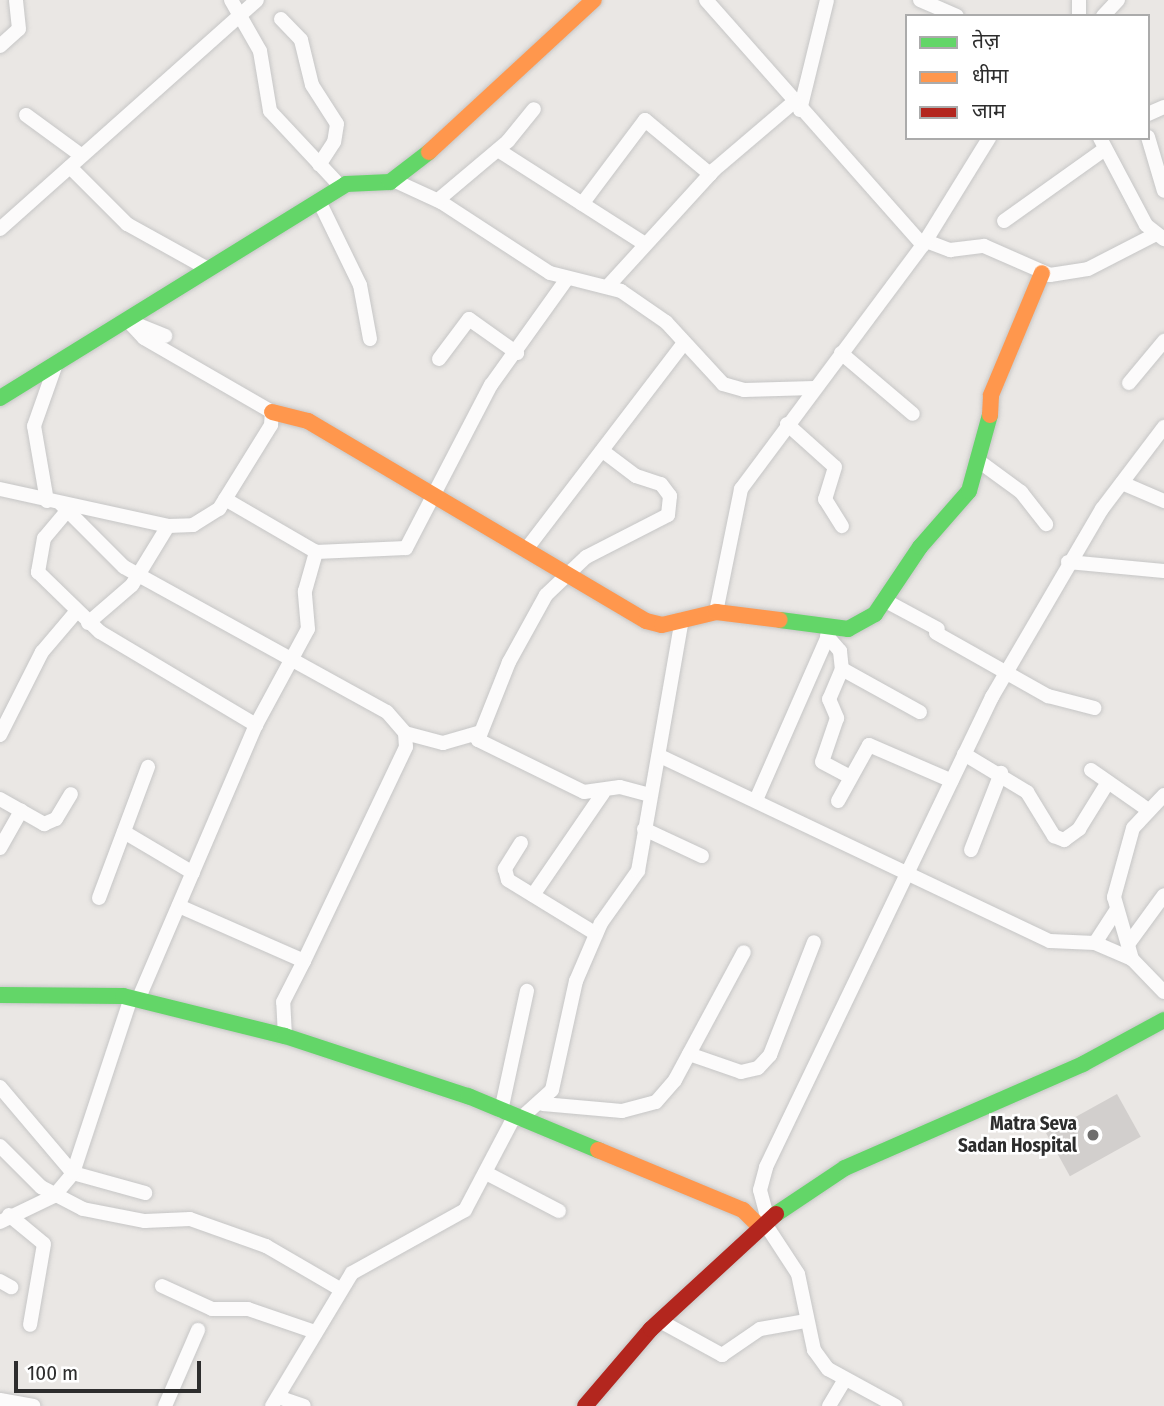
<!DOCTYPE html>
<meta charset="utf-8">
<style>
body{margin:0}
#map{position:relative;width:1164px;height:1406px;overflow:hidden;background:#eae7e4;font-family:"Fira Sans Condensed","Noto Sans Devanagari",sans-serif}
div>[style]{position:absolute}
.building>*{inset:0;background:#d2cfcd;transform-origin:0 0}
.roads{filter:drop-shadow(0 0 2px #c6c6c6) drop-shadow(0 0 2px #c6c6c6)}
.street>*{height:14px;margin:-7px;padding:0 7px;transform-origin:7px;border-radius:7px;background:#fcfbfb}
.fast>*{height:16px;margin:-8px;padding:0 8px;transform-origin:8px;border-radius:8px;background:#63d668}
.slow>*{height:16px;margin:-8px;padding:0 8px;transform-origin:8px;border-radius:8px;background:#ff974d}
.jam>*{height:16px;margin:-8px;padding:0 8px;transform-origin:8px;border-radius:8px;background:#b3261e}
.dots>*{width:19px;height:19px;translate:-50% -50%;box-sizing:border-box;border:4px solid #fff;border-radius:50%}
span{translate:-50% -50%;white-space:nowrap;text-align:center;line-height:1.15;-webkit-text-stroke:5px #fff;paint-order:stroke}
.poi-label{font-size:19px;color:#2d2d2d;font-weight:700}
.right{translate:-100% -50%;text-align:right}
.legend{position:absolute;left:905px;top:14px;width:245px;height:126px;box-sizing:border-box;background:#fff;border:2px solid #ababab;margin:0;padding:9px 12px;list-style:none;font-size:21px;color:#2d2d2d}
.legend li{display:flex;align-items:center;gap:14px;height:35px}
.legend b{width:35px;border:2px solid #ababab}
.scale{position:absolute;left:14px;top:1361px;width:187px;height:32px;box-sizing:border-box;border:4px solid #2d2d2d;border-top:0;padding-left:9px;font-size:21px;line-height:24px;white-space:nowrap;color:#2d2d2d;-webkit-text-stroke:5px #fff;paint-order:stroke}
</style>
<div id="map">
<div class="building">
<div style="left:1117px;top:1094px;width:49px;height:81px;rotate:61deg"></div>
</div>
<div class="roads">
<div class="street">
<div style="left:231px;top:0;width:59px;rotate:60.4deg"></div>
<div style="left:260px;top:51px;width:61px;rotate:80.5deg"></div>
<div style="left:270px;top:111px;width:104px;rotate:46.9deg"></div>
<div style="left:706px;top:0;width:327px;rotate:48.5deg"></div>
<div style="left:920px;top:0;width:40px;rotate:23.4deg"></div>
<div style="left:1079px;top:0;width:16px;rotate:90deg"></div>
<div style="left:1103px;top:16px;width:22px;rotate:-47deg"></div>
<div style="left:281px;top:19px;width:29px;rotate:46deg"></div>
<div style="left:301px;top:40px;width:46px;rotate:76.3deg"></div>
<div style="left:312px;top:85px;width:46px;rotate:57.3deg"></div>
<div style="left:337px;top:124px;width:18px;rotate:99deg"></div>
<div style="left:334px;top:142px;width:27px;rotate:123deg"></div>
<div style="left:0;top:46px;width:25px;rotate:-42deg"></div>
<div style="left:19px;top:29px;width:29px;rotate:-96deg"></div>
<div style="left:800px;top:110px;width:113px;rotate:-76.2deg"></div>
<div style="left:1148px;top:114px;width:17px;rotate:-24deg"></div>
<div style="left:26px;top:115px;width:69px;rotate:36.2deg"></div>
<div style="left:1148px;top:137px;width:56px;rotate:73.5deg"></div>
<div style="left:1100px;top:138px;width:98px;rotate:62.1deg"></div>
<div style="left:1146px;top:225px;width:23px;rotate:38deg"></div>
<div style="left:498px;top:150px;width:174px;rotate:32.6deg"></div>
<div style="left:70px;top:167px;width:81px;rotate:45deg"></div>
<div style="left:127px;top:224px;width:93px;rotate:29.1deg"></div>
<div style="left:393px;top:180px;width:53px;rotate:24.6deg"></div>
<div style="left:441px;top:202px;width:130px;rotate:33.1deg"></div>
<div style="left:550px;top:273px;width:73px;rotate:14.2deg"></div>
<div style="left:621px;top:291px;width:55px;rotate:34.6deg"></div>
<div style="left:666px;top:322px;width:84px;rotate:47.4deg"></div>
<div style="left:723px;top:384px;width:22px;rotate:16deg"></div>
<div style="left:744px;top:390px;width:70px;rotate:-1.6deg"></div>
<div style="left:438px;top:200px;width:92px;rotate:-40.1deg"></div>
<div style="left:508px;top:141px;width:41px;rotate:-50.9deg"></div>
<div style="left:319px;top:201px;width:93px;rotate:64deg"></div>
<div style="left:360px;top:285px;width:55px;rotate:79.5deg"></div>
<div style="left:582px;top:204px;width:105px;rotate:-53.1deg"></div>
<div style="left:645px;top:120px;width:85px;rotate:39.7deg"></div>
<div style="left:1004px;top:221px;width:124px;rotate:-35.5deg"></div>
<div style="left:0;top:229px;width:344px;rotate:-41.7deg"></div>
<div style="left:926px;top:241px;width:26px;rotate:21deg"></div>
<div style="left:950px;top:250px;width:34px;rotate:-7deg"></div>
<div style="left:984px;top:246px;width:72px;rotate:23.7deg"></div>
<div style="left:1050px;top:275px;width:38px;rotate:-9deg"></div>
<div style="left:1088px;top:269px;width:76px;rotate:-27.2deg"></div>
<div style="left:609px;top:285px;width:156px;rotate:-47.6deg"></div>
<div style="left:714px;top:170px;width:105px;rotate:-40.4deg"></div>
<div style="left:131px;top:322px;width:37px;rotate:22deg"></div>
<div style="left:841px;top:353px;width:94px;rotate:40.3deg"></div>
<div style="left:439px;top:359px;width:50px;rotate:-53.1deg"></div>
<div style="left:469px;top:319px;width:59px;rotate:35.3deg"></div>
<div style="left:1129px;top:383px;width:55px;rotate:-50.2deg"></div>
<div style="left:787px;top:424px;width:64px;rotate:41.9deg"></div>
<div style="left:835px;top:467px;width:34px;rotate:107deg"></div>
<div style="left:825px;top:499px;width:32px;rotate:58deg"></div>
<div style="left:604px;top:452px;width:40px;rotate:37deg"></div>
<div style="left:636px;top:476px;width:26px;rotate:18deg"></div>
<div style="left:661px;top:484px;width:15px;rotate:53deg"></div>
<div style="left:670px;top:496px;width:19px;rotate:96deg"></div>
<div style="left:668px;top:515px;width:92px;rotate:152.9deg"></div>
<div style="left:586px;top:557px;width:55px;rotate:136.5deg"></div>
<div style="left:546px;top:595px;width:77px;rotate:118.9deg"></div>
<div style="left:509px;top:662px;width:84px;rotate:111.7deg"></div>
<div style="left:478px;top:740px;width:118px;rotate:26.1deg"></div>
<div style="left:584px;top:792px;width:36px;rotate:-8deg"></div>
<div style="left:620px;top:787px;width:30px;rotate:15deg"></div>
<div style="left:980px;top:462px;width:51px;rotate:36.2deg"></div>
<div style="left:1021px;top:492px;width:41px;rotate:52deg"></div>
<div style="left:1122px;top:483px;width:46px;rotate:23.2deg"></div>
<div style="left:0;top:489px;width:172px;rotate:12.4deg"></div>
<div style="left:168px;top:526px;width:25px;rotate:-2deg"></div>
<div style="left:193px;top:525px;width:31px;rotate:-32deg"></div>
<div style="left:219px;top:509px;width:99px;rotate:-58.2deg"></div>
<div style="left:271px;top:425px;width:13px;rotate:-86deg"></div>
<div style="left:272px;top:412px;width:148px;rotate:-150deg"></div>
<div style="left:144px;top:338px;width:25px;rotate:-133deg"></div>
<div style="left:225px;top:499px;width:105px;rotate:30.2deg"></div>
<div style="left:316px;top:552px;width:90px;rotate:-2.5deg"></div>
<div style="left:406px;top:548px;width:184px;rotate:-62.5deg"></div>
<div style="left:491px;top:385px;width:130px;rotate:-54.4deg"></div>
<div style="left:47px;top:501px;width:76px;rotate:-99.8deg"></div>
<div style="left:34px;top:426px;width:66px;rotate:-70.5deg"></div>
<div style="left:61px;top:504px;width:89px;rotate:45deg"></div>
<div style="left:124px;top:567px;width:300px;rotate:28.9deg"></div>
<div style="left:387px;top:712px;width:28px;rotate:49deg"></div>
<div style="left:405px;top:733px;width:14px;rotate:86deg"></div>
<div style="left:406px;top:747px;width:237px;rotate:115.5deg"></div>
<div style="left:304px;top:961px;width:137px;rotate:-156.3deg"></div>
<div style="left:67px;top:511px;width:35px;rotate:130deg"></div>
<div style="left:44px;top:538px;width:35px;rotate:100deg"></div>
<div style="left:38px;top:572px;width:86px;rotate:44.1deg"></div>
<div style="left:100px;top:632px;width:182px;rotate:30.8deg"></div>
<div style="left:528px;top:547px;width:257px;rotate:-52.6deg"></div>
<div style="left:1068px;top:562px;width:96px;rotate:5.4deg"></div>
<div style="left:884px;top:600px;width:61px;rotate:28.2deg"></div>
<div style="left:716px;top:612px;width:126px;rotate:-78.5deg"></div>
<div style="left:741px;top:489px;width:304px;rotate:-53.3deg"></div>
<div style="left:923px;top:245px;width:126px;rotate:-58.3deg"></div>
<div style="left:88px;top:623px;width:58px;rotate:-40.8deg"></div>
<div style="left:132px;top:585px;width:69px;rotate:-58.6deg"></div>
<div style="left:936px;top:633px;width:129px;rotate:29.4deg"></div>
<div style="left:1048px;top:696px;width:48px;rotate:14.6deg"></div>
<div style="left:827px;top:636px;width:20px;rotate:49deg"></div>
<div style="left:840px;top:651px;width:18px;rotate:84deg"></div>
<div style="left:842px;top:669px;width:33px;rotate:113deg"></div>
<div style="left:829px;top:699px;width:21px;rotate:67deg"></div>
<div style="left:837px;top:718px;width:46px;rotate:108.8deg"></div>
<div style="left:822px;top:762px;width:32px;rotate:28deg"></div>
<div style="left:842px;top:669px;width:89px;rotate:28.9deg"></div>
<div style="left:405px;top:733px;width:39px;rotate:15deg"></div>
<div style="left:443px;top:743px;width:37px;rotate:-16deg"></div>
<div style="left:0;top:735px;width:93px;rotate:-63.2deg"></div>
<div style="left:42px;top:652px;width:52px;rotate:-49.6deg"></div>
<div style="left:964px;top:754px;width:74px;rotate:31.1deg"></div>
<div style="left:1027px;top:792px;width:52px;rotate:58.5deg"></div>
<div style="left:1054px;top:836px;width:11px;rotate:22deg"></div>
<div style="left:1064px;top:840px;width:19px;rotate:-36deg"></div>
<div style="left:1079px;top:829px;width:55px;rotate:-58.3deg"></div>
<div style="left:662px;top:757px;width:429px;rotate:25.4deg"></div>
<div style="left:1050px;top:941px;width:45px;rotate:2.5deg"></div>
<div style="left:1091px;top:770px;width:68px;rotate:34.9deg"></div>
<div style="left:1164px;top:795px;width:45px;rotate:133.2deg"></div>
<div style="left:1133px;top:828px;width:72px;rotate:105.4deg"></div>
<div style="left:1114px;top:897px;width:65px;rotate:73.8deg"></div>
<div style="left:1132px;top:959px;width:46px;rotate:45.9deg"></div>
<div style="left:0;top:799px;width:51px;rotate:29.6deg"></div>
<div style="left:44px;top:824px;width:13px;rotate:-23deg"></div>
<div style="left:56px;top:819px;width:29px;rotate:-59deg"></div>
<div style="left:756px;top:800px;width:187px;rotate:-66.3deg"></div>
<div style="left:838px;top:801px;width:64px;rotate:-61deg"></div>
<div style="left:869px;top:745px;width:90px;rotate:23.4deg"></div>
<div style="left:644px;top:829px;width:64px;rotate:25deg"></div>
<div style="left:124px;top:832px;width:80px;rotate:30.7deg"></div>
<div style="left:521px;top:843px;width:31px;rotate:122deg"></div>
<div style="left:505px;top:869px;width:11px;rotate:75deg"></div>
<div style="left:508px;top:880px;width:103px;rotate:31.5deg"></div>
<div style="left:0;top:848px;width:43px;rotate:-60.4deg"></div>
<div style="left:971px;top:850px;width:83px;rotate:-68.7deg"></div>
<div style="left:533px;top:895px;width:124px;rotate:-55.5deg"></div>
<div style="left:99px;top:898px;width:140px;rotate:-69.5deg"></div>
<div style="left:1117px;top:909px;width:40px;rotate:122.9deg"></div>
<div style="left:1095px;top:943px;width:40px;rotate:23.4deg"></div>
<div style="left:1129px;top:943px;width:59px;rotate:-53.9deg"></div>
<div style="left:138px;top:1000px;width:299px;rotate:-66.8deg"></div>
<div style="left:256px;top:725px;width:109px;rotate:-61.6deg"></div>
<div style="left:308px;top:629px;width:38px;rotate:-95deg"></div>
<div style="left:305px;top:591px;width:41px;rotate:-74.2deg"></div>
<div style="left:285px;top:1036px;width:34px;rotate:-93deg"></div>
<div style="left:283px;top:1002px;width:46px;rotate:-62.9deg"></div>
<div style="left:689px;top:1054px;width:55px;rotate:19.1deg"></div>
<div style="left:741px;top:1072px;width:17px;rotate:-13deg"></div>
<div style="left:758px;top:1068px;width:18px;rotate:-47deg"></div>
<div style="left:770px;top:1055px;width:121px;rotate:-68.7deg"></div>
<div style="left:0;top:1087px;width:113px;rotate:49.7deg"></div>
<div style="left:73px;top:1173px;width:75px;rotate:15.5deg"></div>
<div style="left:543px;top:1104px;width:79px;rotate:5.1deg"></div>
<div style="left:622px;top:1111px;width:35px;rotate:-15deg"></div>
<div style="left:656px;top:1102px;width:29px;rotate:-49deg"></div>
<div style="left:675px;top:1080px;width:145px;rotate:-61.7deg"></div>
<div style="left:501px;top:1111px;width:123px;rotate:-77.8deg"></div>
<div style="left:520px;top:1119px;width:43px;rotate:-42.2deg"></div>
<div style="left:552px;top:1090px;width:112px;rotate:-77.6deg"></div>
<div style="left:576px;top:981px;width:63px;rotate:-66.7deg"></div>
<div style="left:601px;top:923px;width:64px;rotate:-54.6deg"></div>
<div style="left:638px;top:871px;width:255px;rotate:-80.1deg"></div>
<div style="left:0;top:1146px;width:58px;rotate:45deg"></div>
<div style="left:41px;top:1187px;width:47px;rotate:27.6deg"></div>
<div style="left:83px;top:1209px;width:63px;rotate:11deg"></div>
<div style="left:145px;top:1221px;width:45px;rotate:-2.5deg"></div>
<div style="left:190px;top:1219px;width:81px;rotate:19.6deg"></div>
<div style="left:266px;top:1246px;width:86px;rotate:30.2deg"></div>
<div style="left:488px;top:1174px;width:80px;rotate:27.5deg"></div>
<div style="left:9px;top:1215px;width:45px;rotate:39.6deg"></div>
<div style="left:44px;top:1244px;width:82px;rotate:99.8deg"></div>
<div style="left:768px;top:1220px;width:31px;rotate:-105deg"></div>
<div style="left:760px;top:1190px;width:24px;rotate:-75deg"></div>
<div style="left:766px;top:1167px;width:522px;rotate:-64.32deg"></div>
<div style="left:992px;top:697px;width:218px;rotate:-59.7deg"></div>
<div style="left:1102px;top:509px;width:103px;rotate:-52.9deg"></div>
<div style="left:0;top:1222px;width:60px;rotate:-25.7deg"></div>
<div style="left:54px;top:1196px;width:30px;rotate:-50deg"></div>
<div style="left:73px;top:1173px;width:184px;rotate:-71.7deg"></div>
<div style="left:764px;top:1222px;width:62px;rotate:56.8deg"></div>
<div style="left:798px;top:1274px;width:78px;rotate:78.1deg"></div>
<div style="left:814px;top:1350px;width:24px;rotate:54deg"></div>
<div style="left:828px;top:1369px;width:77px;rotate:28.6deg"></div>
<div style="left:0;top:1281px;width:13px;rotate:29deg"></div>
<div style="left:162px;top:1286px;width:55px;rotate:24.7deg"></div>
<div style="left:212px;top:1309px;width:36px"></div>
<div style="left:248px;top:1309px;width:71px;rotate:18.9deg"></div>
<div style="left:660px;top:1321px;width:71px;rotate:28.7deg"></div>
<div style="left:722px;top:1355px;width:46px;rotate:-34.4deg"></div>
<div style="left:760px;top:1329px;width:47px;rotate:-9.9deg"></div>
<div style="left:281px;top:1398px;width:24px;rotate:19deg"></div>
<div style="left:0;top:1400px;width:34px;rotate:10deg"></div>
<div style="left:165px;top:1406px;width:83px;rotate:-66.5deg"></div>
<div style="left:272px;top:1406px;width:155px;rotate:-59deg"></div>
<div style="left:352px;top:1273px;width:129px;rotate:-29.1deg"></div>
<div style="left:465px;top:1210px;width:105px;rotate:-62.2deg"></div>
<div style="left:829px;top:1406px;width:31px;rotate:-59deg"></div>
</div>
<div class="fast">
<div style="left:0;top:398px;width:407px;rotate:-31.7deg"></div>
<div style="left:346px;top:184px;width:44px;rotate:-2.6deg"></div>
<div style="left:390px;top:182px;width:49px;rotate:-37.6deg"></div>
<div style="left:780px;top:620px;width:69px;rotate:7.5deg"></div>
<div style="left:848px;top:629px;width:31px;rotate:-29deg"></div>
<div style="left:875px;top:614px;width:81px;rotate:-56.1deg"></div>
<div style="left:920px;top:547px;width:74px;rotate:-48.8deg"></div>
<div style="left:969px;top:491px;width:79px;rotate:-74.6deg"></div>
<div style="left:0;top:995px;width:123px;rotate:0.5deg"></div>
<div style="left:123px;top:996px;width:167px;rotate:13.9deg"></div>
<div style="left:285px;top:1036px;width:193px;rotate:18.2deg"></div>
<div style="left:468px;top:1096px;width:141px;rotate:22.6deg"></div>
<div style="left:776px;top:1214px;width:83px;rotate:-33.7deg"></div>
<div style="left:845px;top:1168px;width:260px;rotate:-23.6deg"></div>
<div style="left:1083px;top:1064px;width:92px;rotate:-28.5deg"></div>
</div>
<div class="slow">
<div style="left:429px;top:152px;width:224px;rotate:-42.7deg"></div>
<div style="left:272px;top:412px;width:37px;rotate:14deg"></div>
<div style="left:308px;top:421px;width:393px;rotate:30.6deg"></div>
<div style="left:646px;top:621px;width:16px;rotate:14deg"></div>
<div style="left:662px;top:625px;width:56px;rotate:-13.5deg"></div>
<div style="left:716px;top:612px;width:64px;rotate:7.1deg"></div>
<div style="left:990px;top:415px;width:20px;rotate:-87deg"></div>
<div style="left:991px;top:395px;width:132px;rotate:-67.3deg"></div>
<div style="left:598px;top:1150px;width:157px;rotate:22.5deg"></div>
<div style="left:743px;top:1210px;width:23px;rotate:45deg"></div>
</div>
<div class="jam">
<div style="left:585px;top:1406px;width:101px;rotate:-49.4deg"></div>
<div style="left:651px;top:1329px;width:170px;rotate:-42.6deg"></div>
</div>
</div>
<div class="dots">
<div style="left:1093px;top:1135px;background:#6f6e6d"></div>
</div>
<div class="poi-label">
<span class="right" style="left:1077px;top:1135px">Matra Seva<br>Sadan Hospital</span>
</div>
<ul class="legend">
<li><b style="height:9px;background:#63d668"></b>तेज़</li>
<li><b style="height:9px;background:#ff974d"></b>धीमा</li>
<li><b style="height:9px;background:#b3261e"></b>जाम</li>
</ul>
<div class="scale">100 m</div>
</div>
